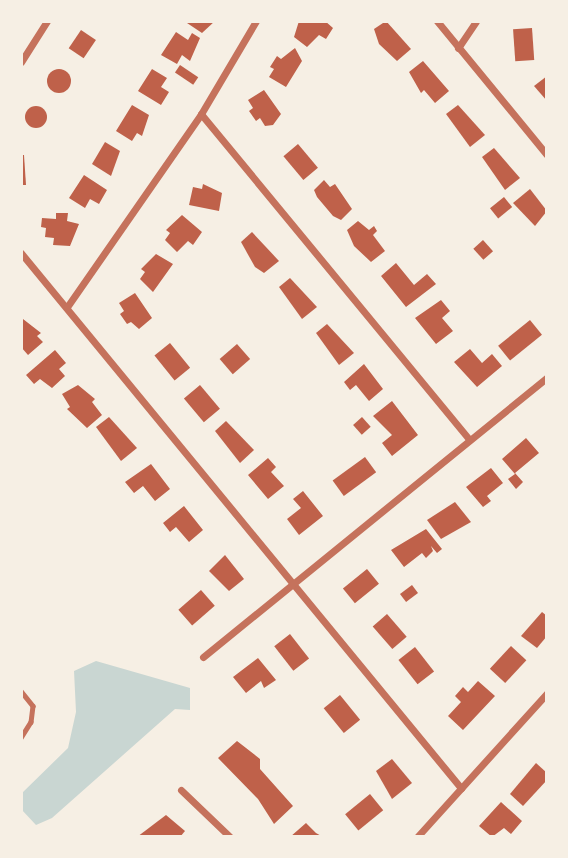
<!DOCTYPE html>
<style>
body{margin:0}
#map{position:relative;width:568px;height:858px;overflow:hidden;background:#f6efe4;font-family:"Varela Round",sans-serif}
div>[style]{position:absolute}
.water>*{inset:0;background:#c9d6d2}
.building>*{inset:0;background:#bf614a;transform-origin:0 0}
.round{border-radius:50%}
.service>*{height:4.5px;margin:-2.25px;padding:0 2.25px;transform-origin:2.25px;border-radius:2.25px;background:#c5725c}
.minor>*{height:7px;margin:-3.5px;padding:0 3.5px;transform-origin:3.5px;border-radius:3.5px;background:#c5725c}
span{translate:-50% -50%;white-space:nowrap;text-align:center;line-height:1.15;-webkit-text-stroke:6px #f6efe4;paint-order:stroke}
.frame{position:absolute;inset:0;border:23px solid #f6efe4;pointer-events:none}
</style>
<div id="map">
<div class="water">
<div style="clip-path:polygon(96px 661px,190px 688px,190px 710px,175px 709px,52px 818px,36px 825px,21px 809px,21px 794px,68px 748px,76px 712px,74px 671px)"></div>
</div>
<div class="building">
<div style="clip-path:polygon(184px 21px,215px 21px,202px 33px)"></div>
<div style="clip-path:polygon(299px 21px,325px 21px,333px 28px,326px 39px,319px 35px,307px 47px,294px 37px)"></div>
<div style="clip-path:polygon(386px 21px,411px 49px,397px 61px,379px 44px,374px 29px)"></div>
<div style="left:532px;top:28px;width:32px;height:19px;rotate:86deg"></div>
<div style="left:81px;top:30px;width:18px;height:22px;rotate:34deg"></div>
<div style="clip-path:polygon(176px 32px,188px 40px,192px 33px,200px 38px,190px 61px,182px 55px,177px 64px,161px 55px)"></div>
<div style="clip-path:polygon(295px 48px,302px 61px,286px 87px,269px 77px,274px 69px,270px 67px,277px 56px,281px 59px)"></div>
<div style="clip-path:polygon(423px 61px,449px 91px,435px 103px,424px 90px,421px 93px,409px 72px)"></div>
<div style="left:180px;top:65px;width:22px;height:9px;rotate:34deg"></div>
<div style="clip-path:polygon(152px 69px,167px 78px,161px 87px,169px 92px,161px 105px,138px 91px)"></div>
<div class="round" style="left:47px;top:69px;width:24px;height:24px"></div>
<div style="clip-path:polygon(547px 76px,547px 101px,534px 86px)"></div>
<div style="clip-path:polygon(264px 90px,281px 114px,273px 125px,265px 126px,260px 118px,256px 121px,249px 111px,253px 108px,248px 100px)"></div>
<div style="clip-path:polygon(132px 105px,149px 115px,142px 136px,137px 133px,132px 141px,116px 131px)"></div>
<div style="clip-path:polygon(458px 105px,485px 135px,470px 147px,446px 114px)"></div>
<div class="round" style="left:25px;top:106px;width:22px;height:22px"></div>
<div style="clip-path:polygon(105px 142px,120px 151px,111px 176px,92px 164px)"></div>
<div style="left:298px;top:144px;width:31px;height:19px;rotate:50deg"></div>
<div style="clip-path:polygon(494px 148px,520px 178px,505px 190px,482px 157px)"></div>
<div style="clip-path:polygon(21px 155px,24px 155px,26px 185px,21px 185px)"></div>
<div style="clip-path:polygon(84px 175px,107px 190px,99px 204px,90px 199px,85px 208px,69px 198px)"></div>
<div style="clip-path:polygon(324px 180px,330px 187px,335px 184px,352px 209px,341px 220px,333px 216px,317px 197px,314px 190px)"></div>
<div style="clip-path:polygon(203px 184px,222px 193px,219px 211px,189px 205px,193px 187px,202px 189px)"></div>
<div style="clip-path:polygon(530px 189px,547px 211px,535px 226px,513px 203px)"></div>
<div style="left:504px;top:197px;width:13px;height:18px;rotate:51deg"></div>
<div style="clip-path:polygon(56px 213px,68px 213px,67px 221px,79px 224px,70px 246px,53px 245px,54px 238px,45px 237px,46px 228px,41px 227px,42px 218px,56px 219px)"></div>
<div style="clip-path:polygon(182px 215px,202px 232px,193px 245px,188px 241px,177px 252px,165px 240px,170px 233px,166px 230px)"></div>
<div style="clip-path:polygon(358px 221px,369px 230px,374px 226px,377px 231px,373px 235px,385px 251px,371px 262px,354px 246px,347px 230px)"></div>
<div style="clip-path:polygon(252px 232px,279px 261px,264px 273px,255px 267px,241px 242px)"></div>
<div style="left:483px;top:240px;width:15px;height:13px;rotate:48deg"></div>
<div style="clip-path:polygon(156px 254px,173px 264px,153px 292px,140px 279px,145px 272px,141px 269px)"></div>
<div style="clip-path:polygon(396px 263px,414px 285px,427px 274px,436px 284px,406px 307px,381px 276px)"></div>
<div style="clip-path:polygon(290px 278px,317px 307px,302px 319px,279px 287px)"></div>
<div style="clip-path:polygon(135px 293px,152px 318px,139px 329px,131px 322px,127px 324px,120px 314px,124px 311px,119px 303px)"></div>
<div style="clip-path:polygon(441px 300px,450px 311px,442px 318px,453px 331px,436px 344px,415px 318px)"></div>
<div style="clip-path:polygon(23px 319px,41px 333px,37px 336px,43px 342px,28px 355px,21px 347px)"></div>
<div style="left:530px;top:320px;width:19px;height:41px;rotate:51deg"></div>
<div style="clip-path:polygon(327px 324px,354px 353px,339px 365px,316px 333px)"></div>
<div style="left:170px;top:343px;width:32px;height:20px;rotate:51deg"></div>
<div style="left:237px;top:344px;width:20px;height:23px;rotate:49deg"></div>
<div style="clip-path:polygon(470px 349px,482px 363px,492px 354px,502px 366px,477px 387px,454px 362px)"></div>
<div style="clip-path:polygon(55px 350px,66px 363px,59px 369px,65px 376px,52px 388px,40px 379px,34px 384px,26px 375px)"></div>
<div style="clip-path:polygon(364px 364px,383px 389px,369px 401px,356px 385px,350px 390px,344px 382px)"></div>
<div style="clip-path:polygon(78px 385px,95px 399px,92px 402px,102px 415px,87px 428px,67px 409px,70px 407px,62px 394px)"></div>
<div style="left:200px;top:385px;width:31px;height:21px;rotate:50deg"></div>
<div style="clip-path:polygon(392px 401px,418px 435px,392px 456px,382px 443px,392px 435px,373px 416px)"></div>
<div style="clip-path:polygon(109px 417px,137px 448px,121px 461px,96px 427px)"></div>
<div style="left:362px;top:417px;width:13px;height:12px;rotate:48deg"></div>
<div style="clip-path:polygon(226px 421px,254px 450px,240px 463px,215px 431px)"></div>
<div style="clip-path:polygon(526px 438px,539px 453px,515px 473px,523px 482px,516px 489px,508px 479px,515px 474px,502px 459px)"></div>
<div style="left:365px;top:457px;width:19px;height:40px;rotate:54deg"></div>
<div style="clip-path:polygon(268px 458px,276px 467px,271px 472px,284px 486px,268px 499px,248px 475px)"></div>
<div style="clip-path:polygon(151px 464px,170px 489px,155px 501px,143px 486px,134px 493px,125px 482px)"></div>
<div style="clip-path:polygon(491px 468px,503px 483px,487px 496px,491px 501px,483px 507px,466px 487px)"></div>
<div style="clip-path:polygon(303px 491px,323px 516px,299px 535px,287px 519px,301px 508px,293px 499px)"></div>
<div style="clip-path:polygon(455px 502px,471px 522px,441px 539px,427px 520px)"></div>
<div style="clip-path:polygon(184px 506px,203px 530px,189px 542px,176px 527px,170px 532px,163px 523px)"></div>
<div style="clip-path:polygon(426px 529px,442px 549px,437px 553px,431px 546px,433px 551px,426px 558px,422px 553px,404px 567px,391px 550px)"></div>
<div style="clip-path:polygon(225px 555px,244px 579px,229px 591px,209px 571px)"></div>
<div style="left:367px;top:569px;width:19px;height:31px;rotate:51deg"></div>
<div style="left:412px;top:585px;width:10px;height:15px;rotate:53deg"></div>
<div style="left:201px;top:590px;width:21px;height:30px;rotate:49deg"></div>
<div style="clip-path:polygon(542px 612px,547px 616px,547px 636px,537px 648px,521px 636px)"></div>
<div style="left:387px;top:614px;width:30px;height:19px;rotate:49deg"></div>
<div style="left:290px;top:634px;width:31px;height:20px;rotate:52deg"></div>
<div style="left:511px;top:646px;width:21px;height:31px;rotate:43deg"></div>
<div style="left:415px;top:647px;width:31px;height:21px;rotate:52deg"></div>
<div style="clip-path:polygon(258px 658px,276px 680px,264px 688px,261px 681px,246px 693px,233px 677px)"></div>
<div style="clip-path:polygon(478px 681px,495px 696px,463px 730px,448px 716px,461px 702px,455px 696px,463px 687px,468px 692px)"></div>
<div style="left:340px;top:695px;width:32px;height:21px;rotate:51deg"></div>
<div style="clip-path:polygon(237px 741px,260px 759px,260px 769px,293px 806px,274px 824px,258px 799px,218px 758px)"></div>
<div style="clip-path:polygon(392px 759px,412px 783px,392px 799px,376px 771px)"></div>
<div style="clip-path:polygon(536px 763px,547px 773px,547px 780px,523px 806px,510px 794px)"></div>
<div style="left:370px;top:794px;width:21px;height:32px;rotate:51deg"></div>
<div style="clip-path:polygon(501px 802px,522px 821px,511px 834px,504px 828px,492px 837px,479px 826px)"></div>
<div style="clip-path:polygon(166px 815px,185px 831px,180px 837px,137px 837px)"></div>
<div style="clip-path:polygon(306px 823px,316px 833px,323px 837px,290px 837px)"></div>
</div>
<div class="service">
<div style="left:21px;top:691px;width:19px;rotate:51deg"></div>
<div style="left:33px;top:706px;width:16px;rotate:97deg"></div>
<div style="left:31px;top:722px;width:19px;rotate:122deg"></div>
</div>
<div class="minor">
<div style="left:437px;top:21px;width:173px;rotate:50.6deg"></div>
<div style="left:458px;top:48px;width:32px;rotate:-56deg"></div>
<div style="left:21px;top:62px;width:49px;rotate:-57.6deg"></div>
<div style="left:201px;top:114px;width:421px;rotate:50.5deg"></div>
<div style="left:21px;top:253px;width:693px;rotate:50.57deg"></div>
<div style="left:67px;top:307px;width:235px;rotate:-55.2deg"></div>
<div style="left:201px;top:114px;width:108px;rotate:-59.4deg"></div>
<div style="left:203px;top:657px;width:444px;rotate:-39.1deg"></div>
<div style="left:181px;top:790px;width:68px;rotate:43.8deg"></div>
<div style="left:417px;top:837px;width:194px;rotate:-47.9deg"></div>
</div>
<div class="frame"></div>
</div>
